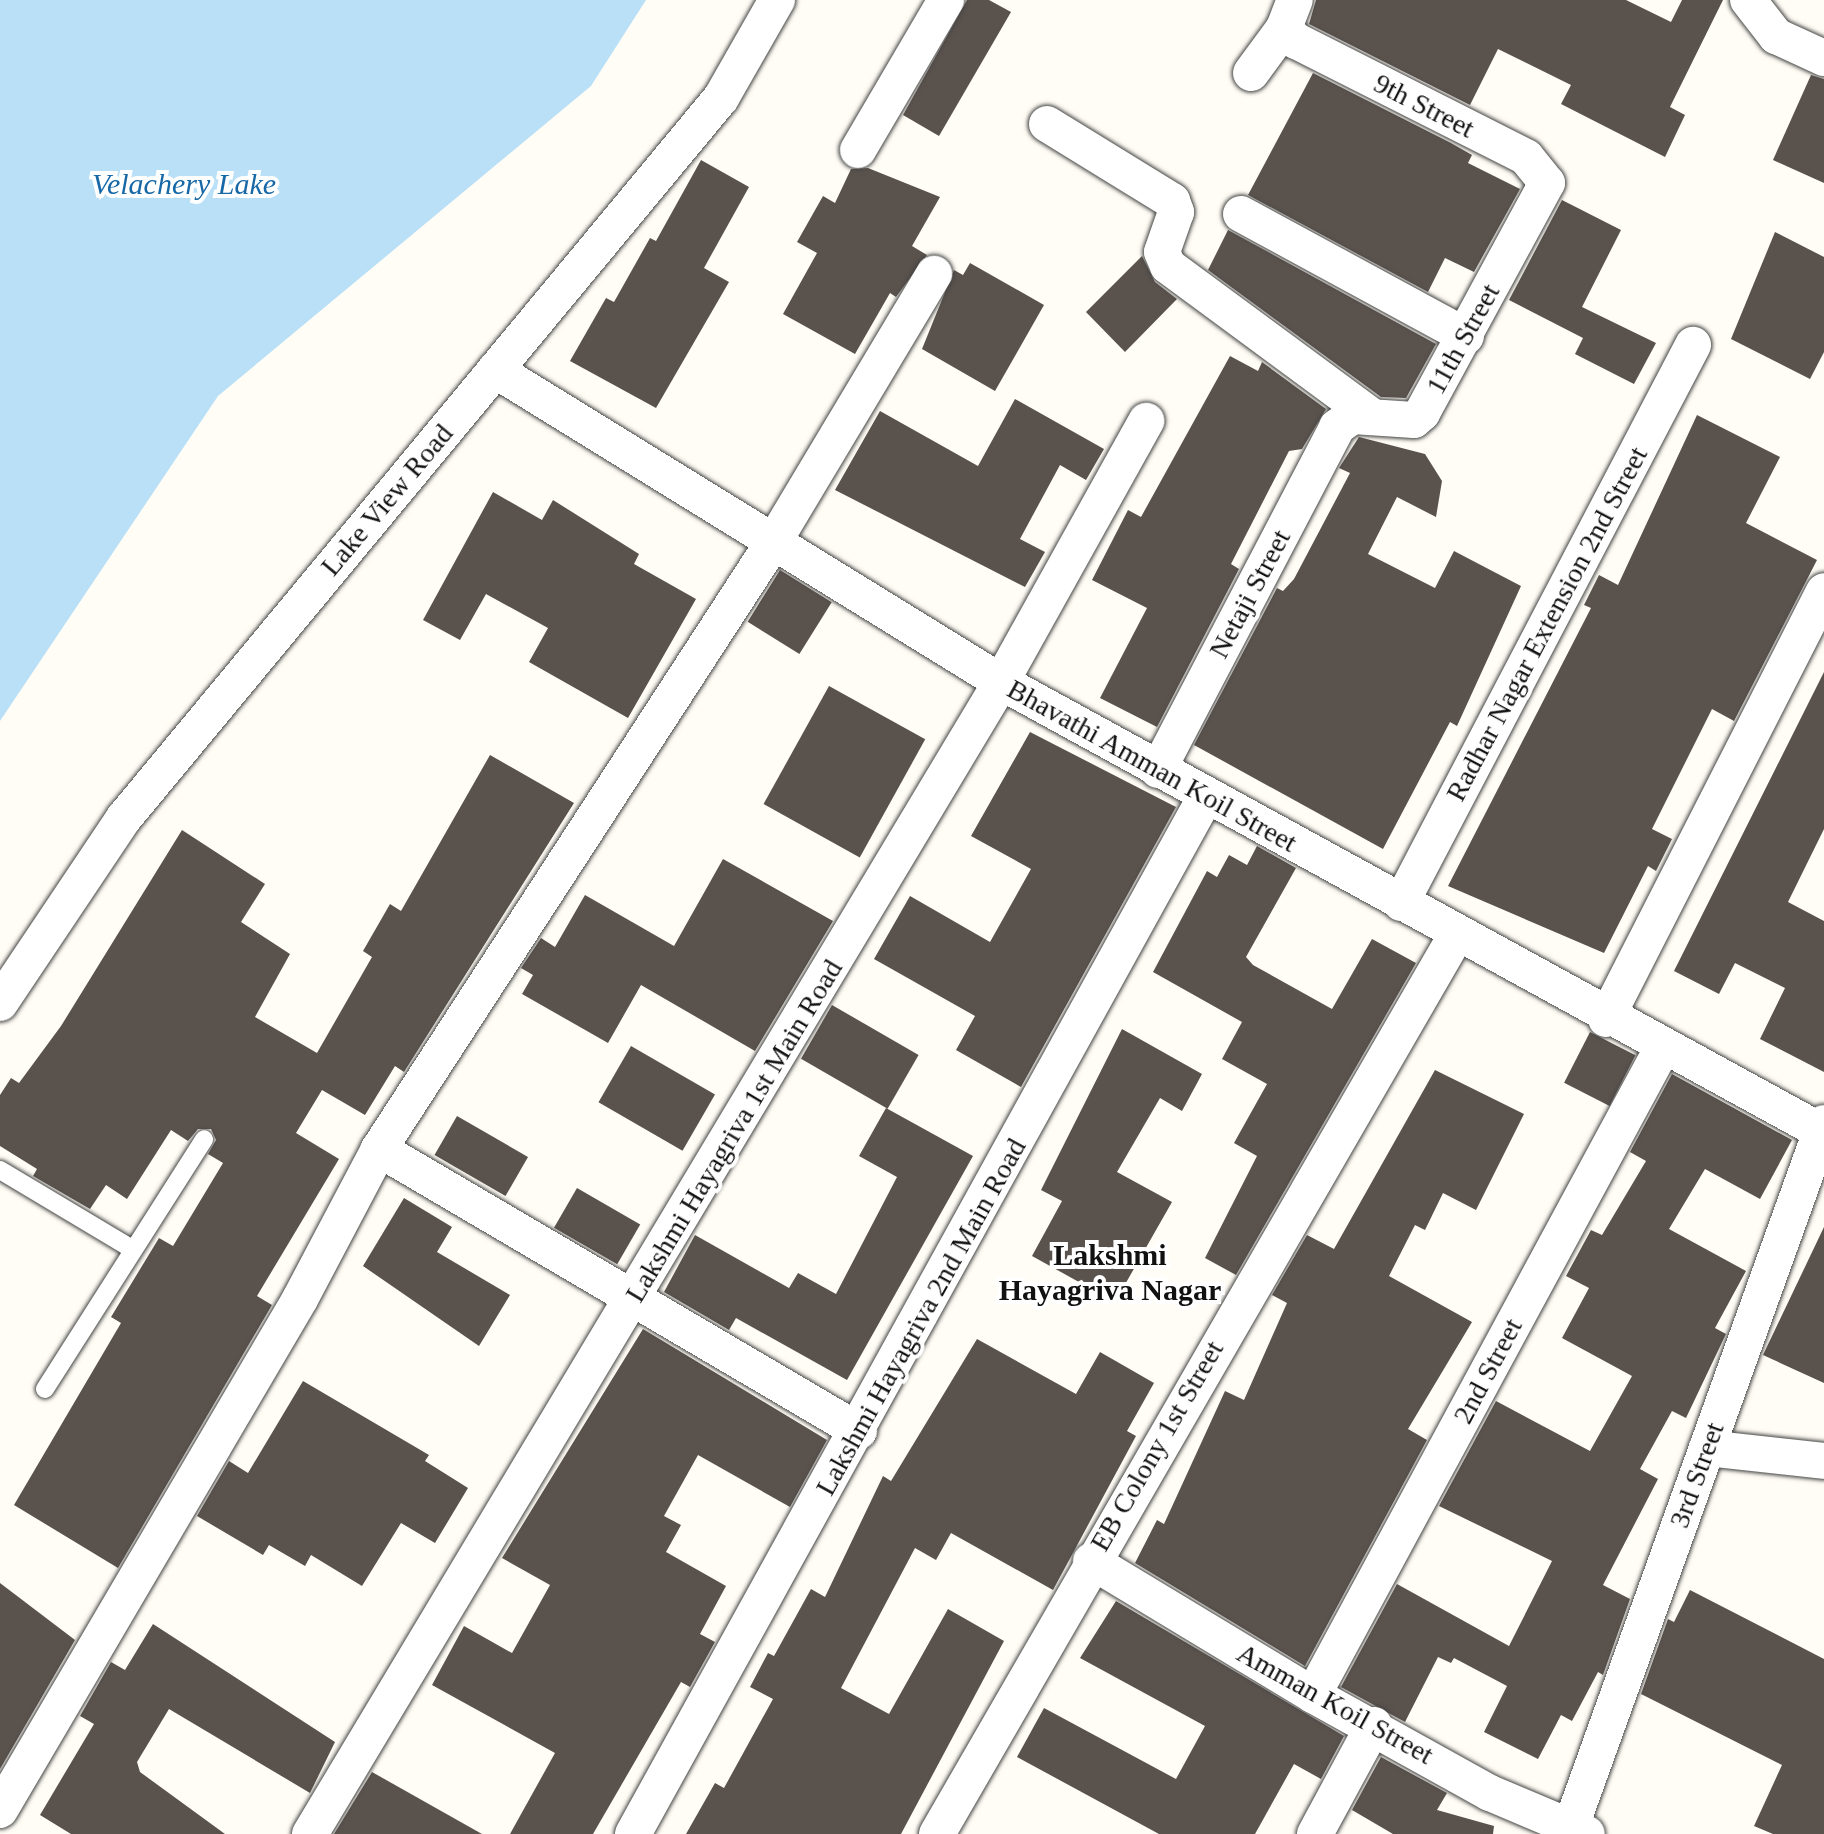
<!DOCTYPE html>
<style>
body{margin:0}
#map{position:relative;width:1824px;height:1834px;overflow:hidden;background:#fffdf5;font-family:"Times New Roman",serif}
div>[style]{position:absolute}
.water>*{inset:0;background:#b9e0f7}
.building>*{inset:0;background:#5a524d;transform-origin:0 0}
.roads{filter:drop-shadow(0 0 2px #444) drop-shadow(0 0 2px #444)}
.service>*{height:18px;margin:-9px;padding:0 9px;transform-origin:9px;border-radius:9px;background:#fff}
.minor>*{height:36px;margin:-18px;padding:0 18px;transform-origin:18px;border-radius:18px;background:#fff}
span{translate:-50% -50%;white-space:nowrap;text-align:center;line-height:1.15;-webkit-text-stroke:8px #fff;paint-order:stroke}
.street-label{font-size:28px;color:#111}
.water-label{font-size:30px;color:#1768a6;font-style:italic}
.neighbourhood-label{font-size:30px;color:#111;font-weight:700}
</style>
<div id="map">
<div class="water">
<div style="clip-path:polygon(0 0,646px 0,591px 86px,218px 396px,0 721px)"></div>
</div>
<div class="building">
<div style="clip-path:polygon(967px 0,989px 0,1011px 12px,939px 136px,903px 115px)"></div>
<div style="clip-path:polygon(1316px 0,1626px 0,1671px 22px,1682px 0,1723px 0,1670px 107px,1685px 115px,1665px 157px,1561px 104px,1571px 85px,1498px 49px,1470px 105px,1309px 24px)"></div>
<div style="clip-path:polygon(1313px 73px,1451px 143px,1472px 155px,1468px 163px,1520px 189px,1474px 272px,1445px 258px,1428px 292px,1248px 195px)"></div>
<div style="clip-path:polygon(1811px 75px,1824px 79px,1824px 183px,1773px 160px)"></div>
<div style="clip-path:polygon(701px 160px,749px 187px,704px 268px,729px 282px,656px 408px,570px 361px,606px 298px,614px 302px,650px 238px,656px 241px)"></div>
<div style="clip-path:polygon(868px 168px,940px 197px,912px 246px,927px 255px,896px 297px,890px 293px,855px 354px,783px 314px,817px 253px,797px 242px,823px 196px,835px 203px,851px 169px)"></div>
<div style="clip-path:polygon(1562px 200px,1621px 230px,1582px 307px,1656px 343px,1634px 384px,1575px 354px,1583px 338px,1509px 300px)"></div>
<div style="clip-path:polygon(1228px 230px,1436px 344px,1406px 398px,1381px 397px,1208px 270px)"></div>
<div style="clip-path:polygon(1775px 232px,1824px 257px,1824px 352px,1810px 379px,1731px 339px)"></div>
<div style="clip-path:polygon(1142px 256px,1155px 282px,1177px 299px,1125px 352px,1086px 312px)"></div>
<div style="clip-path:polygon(970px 263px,1044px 305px,995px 391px,922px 349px,954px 270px,963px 275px)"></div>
<div style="clip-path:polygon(1230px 356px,1258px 371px,1262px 362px,1326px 409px,1302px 449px,1289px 451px,1231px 564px,1239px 569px,1157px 727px,1100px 698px,1147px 608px,1092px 580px,1128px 510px,1141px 517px)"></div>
<div style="clip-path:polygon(1015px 399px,1104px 449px,1086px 480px,1060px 465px,1020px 539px,1045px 552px,1025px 587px,835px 490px,880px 411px,978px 466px)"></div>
<div style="clip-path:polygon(1697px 415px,1780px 457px,1746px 523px,1817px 560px,1734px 721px,1712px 709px,1652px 829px,1672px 839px,1656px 871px,1648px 866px,1604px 953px,1448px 886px,1591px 608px,1584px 605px,1599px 575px,1618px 585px)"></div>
<div style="clip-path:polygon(1359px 437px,1425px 454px,1442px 481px,1436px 517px,1397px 497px,1368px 554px,1435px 588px,1454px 551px,1521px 586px,1457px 726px,1450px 722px,1383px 849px,1194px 745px,1277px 588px,1283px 591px,1294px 579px,1350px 473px,1339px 468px)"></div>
<div style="clip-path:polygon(493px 492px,542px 520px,553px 500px,639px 554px,634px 564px,696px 599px,628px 718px,529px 662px,548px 628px,486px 594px,460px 640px,423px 620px)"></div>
<div style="left:780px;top:570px;width:61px;height:61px;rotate:32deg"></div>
<div style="clip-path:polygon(1824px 672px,1824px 829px,1788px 902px,1824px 921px,1824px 1072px,1760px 1039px,1785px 988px,1735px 963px,1719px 994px,1674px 971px)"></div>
<div style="left:829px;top:686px;width:110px;height:135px;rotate:29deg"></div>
<div style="clip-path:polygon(1030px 732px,1176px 807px,1021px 1087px,956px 1050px,975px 1016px,874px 959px,910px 896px,990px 942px,1031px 869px,971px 836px)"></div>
<div style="clip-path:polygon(490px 755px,574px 803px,404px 1072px,395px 1066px,365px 1115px,322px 1090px,296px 1133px,339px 1159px,257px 1296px,272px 1305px,118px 1568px,14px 1505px,121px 1323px,111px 1317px,159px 1238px,173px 1246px,223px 1163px,208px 1154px,216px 1140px,211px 1129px,198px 1129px,188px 1141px,171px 1130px,127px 1199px,106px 1185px,90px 1209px,33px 1176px,37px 1169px,0 1146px,0 1095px,11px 1078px,19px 1083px,61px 1026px,182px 830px,265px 884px,241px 922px,290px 954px,255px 1017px,317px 1053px,372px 957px,363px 951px,390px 904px,401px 911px)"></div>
<div style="clip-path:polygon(1257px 846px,1296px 868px,1246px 957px,1253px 965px,1332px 1009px,1372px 939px,1416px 963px,1236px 1275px,1205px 1258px,1257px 1156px,1234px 1143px,1267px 1084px,1222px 1059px,1242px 1022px,1153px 972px,1207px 871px,1217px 877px,1229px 855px,1247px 865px)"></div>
<div style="clip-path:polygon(723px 859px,833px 921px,755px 1051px,641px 985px,608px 1043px,522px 994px,533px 975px,521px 968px,541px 938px,555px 947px,585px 895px,674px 946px)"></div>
<div style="left:832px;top:1005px;width:100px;height:62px;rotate:30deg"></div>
<div style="clip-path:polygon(1122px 1029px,1202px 1074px,1182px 1111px,1160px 1098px,1117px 1172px,1172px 1202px,1115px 1302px,1032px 1256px,1062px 1201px,1041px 1190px)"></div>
<div style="left:1590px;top:1032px;width:51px;height:57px;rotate:27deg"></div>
<div style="left:631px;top:1046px;width:97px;height:65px;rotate:30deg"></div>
<div style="clip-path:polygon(1435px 1070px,1524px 1114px,1476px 1210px,1443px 1193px,1425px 1230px,1415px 1225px,1389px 1276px,1472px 1322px,1408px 1429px,1427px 1440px,1305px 1666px,1135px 1563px,1157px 1520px,1164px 1524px,1225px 1391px,1244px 1400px,1287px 1303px,1272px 1295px,1307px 1235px,1334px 1249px)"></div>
<div style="clip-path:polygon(1672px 1074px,1792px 1140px,1760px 1199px,1705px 1169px,1669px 1229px,1746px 1271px,1715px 1328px,1726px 1334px,1686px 1418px,1672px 1411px,1640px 1469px,1658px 1479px,1603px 1585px,1630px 1599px,1603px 1675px,1598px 1672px,1572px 1721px,1561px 1715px,1538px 1759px,1484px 1732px,1507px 1686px,1454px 1658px,1451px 1663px,1438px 1657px,1405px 1722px,1341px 1687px,1397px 1584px,1509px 1646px,1552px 1561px,1439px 1506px,1496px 1401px,1590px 1451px,1632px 1376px,1562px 1338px,1589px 1288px,1566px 1276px,1591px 1230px,1602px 1235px,1646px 1161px,1630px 1152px)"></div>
<div style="clip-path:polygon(886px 1108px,973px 1156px,847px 1380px,736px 1318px,729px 1330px,664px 1292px,695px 1235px,789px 1288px,798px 1273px,836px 1294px,897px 1177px,859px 1156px)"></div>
<div style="left:457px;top:1116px;width:82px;height:45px;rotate:30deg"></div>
<div style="left:577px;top:1188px;width:73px;height:46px;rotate:30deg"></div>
<div style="clip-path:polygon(404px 1198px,452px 1227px,437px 1252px,510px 1295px,479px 1346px,363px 1266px)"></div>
<div style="clip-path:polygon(1824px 1227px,1824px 1383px,1763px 1355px)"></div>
<div style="clip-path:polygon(643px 1329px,827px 1440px,790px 1507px,698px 1455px,664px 1516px,681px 1525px,666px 1552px,726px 1586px,700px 1634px,715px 1642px,690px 1687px,681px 1682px,593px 1834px,510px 1834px,555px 1753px,432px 1685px,464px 1626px,512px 1653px,550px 1585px,502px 1558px)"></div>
<div style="clip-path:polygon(977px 1339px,1076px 1394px,1100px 1352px,1154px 1383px,1127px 1431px,1136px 1436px,1053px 1590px,951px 1533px,936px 1560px,915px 1548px,841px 1688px,889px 1714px,948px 1609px,1004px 1641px,901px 1834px,686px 1834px,715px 1783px,724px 1788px,773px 1699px,750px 1687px,768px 1653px,774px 1656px,811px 1589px,825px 1597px,883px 1476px,891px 1481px)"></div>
<div style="clip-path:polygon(303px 1381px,429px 1455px,425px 1461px,468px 1488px,435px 1543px,401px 1523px,362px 1586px,311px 1555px,305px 1566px,269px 1545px,263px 1555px,197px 1516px,229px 1461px,248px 1473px)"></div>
<div style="clip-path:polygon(0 1583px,75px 1640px,0 1769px)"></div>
<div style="clip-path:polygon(1690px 1590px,1824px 1659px,1824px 1834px,1773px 1834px,1754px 1826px,1782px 1765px,1641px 1694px,1668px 1619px,1674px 1622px)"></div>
<div style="clip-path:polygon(1116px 1601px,1344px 1736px,1321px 1779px,1294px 1764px,1255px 1834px,1159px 1834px,1017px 1757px,1044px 1708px,1176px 1779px,1205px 1726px,1080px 1658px)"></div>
<div style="clip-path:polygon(153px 1624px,335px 1742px,310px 1793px,169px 1709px,137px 1762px,140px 1772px,225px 1834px,71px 1834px,40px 1815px,94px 1724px,80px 1716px,111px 1662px,125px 1670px)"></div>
<div style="clip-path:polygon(1381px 1757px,1447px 1793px,1437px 1810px,1494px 1826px,1493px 1834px,1393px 1834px,1352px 1810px)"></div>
<div style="clip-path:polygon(372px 1772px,482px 1834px,334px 1834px)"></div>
</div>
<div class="roads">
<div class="service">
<div style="left:0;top:1170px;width:154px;rotate:30.9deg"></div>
<div style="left:45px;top:1389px;width:296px;rotate:-57.5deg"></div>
</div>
<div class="minor">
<div style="left:1748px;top:0;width:46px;rotate:52.1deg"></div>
<div style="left:1776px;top:36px;width:53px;rotate:24.6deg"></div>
<div style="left:1251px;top:73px;width:56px;rotate:-53.7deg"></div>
<div style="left:1284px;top:28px;width:30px;rotate:-69deg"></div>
<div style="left:1047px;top:124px;width:147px;rotate:31.6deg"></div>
<div style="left:1172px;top:201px;width:12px;rotate:70deg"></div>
<div style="left:1176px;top:212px;width:42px;rotate:109.3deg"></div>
<div style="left:1162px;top:252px;width:15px;rotate:67deg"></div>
<div style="left:1168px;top:266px;width:251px;rotate:36.4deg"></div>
<div style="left:858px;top:150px;width:174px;rotate:-59.6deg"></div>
<div style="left:1241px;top:214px;width:256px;rotate:28.5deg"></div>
<div style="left:495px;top:370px;width:594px;rotate:31.66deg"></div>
<div style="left:1001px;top:682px;width:938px;rotate:28.72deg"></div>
<div style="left:1158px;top:770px;width:387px;rotate:-62.4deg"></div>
<div style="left:1337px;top:427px;width:19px;rotate:-35deg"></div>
<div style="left:1353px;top:416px;width:61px;rotate:3.8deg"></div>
<div style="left:1414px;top:420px;width:11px;rotate:-41deg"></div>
<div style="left:1422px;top:413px;width:262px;rotate:-61.5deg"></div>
<div style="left:1547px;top:183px;width:33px;rotate:-129deg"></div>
<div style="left:1526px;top:157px;width:258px;rotate:-153.2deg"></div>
<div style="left:1296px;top:41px;width:18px;rotate:-133deg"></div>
<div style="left:1401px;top:903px;width:630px;rotate:-62.38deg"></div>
<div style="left:0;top:1003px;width:223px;rotate:-56.2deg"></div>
<div style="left:124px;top:818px;width:935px;rotate:-50.34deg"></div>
<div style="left:721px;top:98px;width:113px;rotate:-60.3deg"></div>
<div style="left:1606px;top:1019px;width:480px;rotate:-63deg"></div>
<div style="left:859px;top:1431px;width:557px;rotate:-149.57deg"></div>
<div style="left:379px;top:1149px;width:729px;rotate:-56.99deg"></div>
<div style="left:776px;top:538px;width:308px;rotate:-59.1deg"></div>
<div style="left:1707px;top:1448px;width:118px;rotate:6.3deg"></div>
<div style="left:1091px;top:1561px;width:259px;rotate:31.1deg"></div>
<div style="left:1313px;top:1695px;width:202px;rotate:29deg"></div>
<div style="left:1490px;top:1793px;width:105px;rotate:22.9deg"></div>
<div style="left:1313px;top:1695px;width:736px;rotate:-61.63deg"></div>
<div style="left:0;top:1810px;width:593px;rotate:-59.58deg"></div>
<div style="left:300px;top:1299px;width:170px;rotate:-62.2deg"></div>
<div style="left:1571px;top:1826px;width:747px;rotate:-70.21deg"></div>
<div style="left:310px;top:1834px;width:1343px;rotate:-59.04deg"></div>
<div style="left:1001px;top:682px;width:299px;rotate:-60.9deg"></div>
<div style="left:633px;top:1834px;width:1183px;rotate:-61.1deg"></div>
<div style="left:937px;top:1834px;width:1036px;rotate:-59.99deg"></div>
<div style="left:1315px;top:1834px;width:124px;rotate:-61.6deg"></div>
</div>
</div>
<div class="street-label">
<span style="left:1424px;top:106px;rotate:27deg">9th Street</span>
<span style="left:1463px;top:339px;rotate:-61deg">11th Street</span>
<span style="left:387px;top:500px;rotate:-50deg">Lake View Road</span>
<span style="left:1250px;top:594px;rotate:-62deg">Netaji Street</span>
<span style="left:1547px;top:624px;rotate:-62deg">Radhar Nagar Extension 2nd Street</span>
<span style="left:1152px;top:766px;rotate:29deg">Bhavathi Amman Koil Street</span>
<span style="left:734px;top:1131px;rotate:-59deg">Lakshmi Hayagriva 1st Main Road</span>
<span style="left:921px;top:1317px;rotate:-61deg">Lakshmi Hayagriva 2nd Main Road</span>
<span style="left:1488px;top:1371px;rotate:-62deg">2nd Street</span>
<span style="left:1157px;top:1446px;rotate:-60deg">EB Colony 1st Street</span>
<span style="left:1697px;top:1475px;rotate:-70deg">3rd Street</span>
<span style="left:1335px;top:1704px;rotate:29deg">Amman Koil Street</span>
</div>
<div class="water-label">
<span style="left:184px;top:184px">Velachery Lake</span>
</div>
<div class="neighbourhood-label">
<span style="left:1110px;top:1272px">Lakshmi<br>Hayagriva Nagar</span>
</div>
</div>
